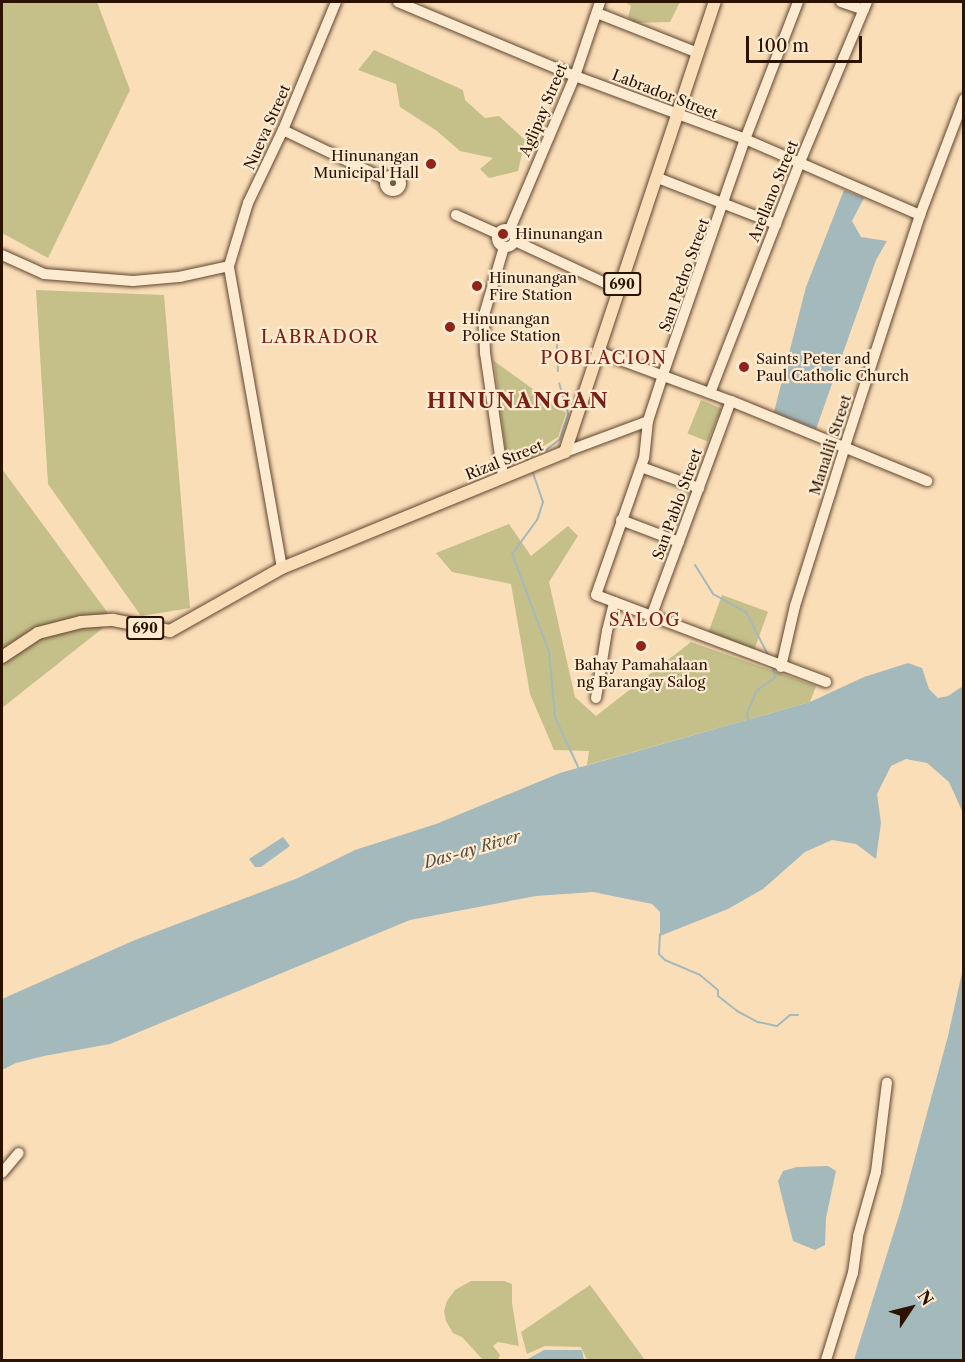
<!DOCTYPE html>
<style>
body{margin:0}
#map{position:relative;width:965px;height:1362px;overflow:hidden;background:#fadeb8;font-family:"Libre Caslon Text",serif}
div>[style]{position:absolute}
.green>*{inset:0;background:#c5bf8a;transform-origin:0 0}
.water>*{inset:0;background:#a4b9bb}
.stream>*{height:2px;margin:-1px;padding:0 1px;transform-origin:1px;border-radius:1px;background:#a4b9bb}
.roads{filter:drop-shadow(0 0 2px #60452e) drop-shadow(0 0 2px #60452e)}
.minor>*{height:10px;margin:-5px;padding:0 5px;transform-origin:5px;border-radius:5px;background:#fcead1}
.minor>.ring{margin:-5px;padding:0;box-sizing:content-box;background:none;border:10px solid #fcead1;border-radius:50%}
.major>*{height:12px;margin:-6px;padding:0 6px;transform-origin:6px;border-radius:6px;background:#fadeb8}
.dots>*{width:16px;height:16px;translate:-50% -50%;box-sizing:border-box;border:3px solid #fcead1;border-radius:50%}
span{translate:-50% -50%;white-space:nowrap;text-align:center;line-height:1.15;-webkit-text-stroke:4.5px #fcead1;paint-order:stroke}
.shield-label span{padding:2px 4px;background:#fcead1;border:2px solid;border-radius:4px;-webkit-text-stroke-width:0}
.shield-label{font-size:14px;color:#2c1200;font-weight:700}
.street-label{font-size:15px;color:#2c1200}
.poi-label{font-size:15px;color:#2c1200}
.right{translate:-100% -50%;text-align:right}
.left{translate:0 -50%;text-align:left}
.water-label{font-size:16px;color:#564c41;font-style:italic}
.quarter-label{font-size:18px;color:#7a1f14;letter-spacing:1.5px}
.district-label{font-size:21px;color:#7a1f14;font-weight:700;letter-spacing:1.5px}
.frame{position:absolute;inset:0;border:3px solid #2c1200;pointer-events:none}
.north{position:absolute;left:881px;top:1278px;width:60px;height:60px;-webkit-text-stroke:4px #fcead1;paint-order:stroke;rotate:55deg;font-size:16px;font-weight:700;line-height:24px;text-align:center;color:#2c1200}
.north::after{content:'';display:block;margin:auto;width:21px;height:27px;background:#2c1200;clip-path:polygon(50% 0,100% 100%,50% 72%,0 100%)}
.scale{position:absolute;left:746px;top:36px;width:116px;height:27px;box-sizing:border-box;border:3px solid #2c1200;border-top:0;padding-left:8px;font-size:18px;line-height:21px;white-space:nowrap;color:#2c1200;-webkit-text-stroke:4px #fcead1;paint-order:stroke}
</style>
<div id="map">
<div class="green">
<div style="clip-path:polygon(2px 2px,97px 2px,130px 90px,48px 258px,2px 233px)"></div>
<div style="clip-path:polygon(625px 2px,680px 2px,670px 22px,634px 23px,628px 17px,631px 6px)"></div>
<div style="clip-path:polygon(374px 50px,463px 90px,465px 100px,485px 118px,499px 116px,525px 140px,518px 171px,489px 178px,480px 169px,493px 158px,460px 151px,437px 131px,400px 107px,396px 84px,358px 70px)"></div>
<div style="clip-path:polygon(36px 290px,164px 295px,190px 608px,141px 616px,48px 484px)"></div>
<div style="clip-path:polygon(494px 361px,566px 413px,558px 437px,534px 452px,507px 462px)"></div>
<div style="left:701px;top:400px;width:22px;height:36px;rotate:22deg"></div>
<div style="clip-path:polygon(2px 469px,113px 620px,2px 708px)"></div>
<div style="clip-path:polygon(509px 524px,531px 556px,568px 526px,578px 536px,549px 582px,575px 697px,596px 716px,691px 642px,816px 686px,810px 702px,587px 765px,589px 751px,554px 750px,530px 694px,511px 584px,452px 572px,436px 553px)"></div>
<div style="left:722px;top:595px;width:49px;height:41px;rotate:20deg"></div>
<div style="clip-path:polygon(471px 1281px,504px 1281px,512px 1284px,512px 1303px,519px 1346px,498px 1342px,493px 1346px,500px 1355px,498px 1360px,483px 1360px,462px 1337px,453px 1333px,446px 1321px,444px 1311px,447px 1301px,455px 1290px)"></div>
<div style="clip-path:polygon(590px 1285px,645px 1360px,587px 1360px,581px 1347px,545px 1346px,527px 1354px,521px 1332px)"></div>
</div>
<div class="water">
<div style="clip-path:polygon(844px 190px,864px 198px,852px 221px,861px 237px,887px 241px,876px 260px,816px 429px,774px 412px,806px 287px)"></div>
<div style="clip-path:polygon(908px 663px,922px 668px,929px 689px,938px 698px,948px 696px,963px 686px,963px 813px,949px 782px,927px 763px,906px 759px,891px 766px,877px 794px,881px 823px,876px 859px,856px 844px,832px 840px,805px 852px,763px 889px,728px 909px,660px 936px,660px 912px,652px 904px,593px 892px,536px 896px,410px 920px,110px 1044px,44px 1056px,16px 1063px,2px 1070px,2px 999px,135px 940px,298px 878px,355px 850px,436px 824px,560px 773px,810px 702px,864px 677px)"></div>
<div style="clip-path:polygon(283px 837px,290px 846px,261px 867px,255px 867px,249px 859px)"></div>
<div style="clip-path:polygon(963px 968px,963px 1360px,854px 1360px,901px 1209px,948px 1036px)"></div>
<div style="clip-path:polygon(828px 1166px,836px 1171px,826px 1218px,825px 1245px,815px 1250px,793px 1241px,778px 1181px,783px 1171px,797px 1167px)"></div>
<div style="clip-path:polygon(544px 1350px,582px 1350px,584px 1360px,526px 1360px)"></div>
</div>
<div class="stream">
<div style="left:557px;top:345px;width:26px;rotate:88deg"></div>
<div style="left:528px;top:460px;width:3px;rotate:-108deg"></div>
<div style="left:527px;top:457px;width:20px;rotate:-20deg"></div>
<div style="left:546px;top:450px;width:18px;rotate:-38deg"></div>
<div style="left:560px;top:439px;width:26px;rotate:-72deg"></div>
<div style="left:568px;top:414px;width:32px;rotate:-106deg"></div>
<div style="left:533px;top:473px;width:31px;rotate:71deg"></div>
<div style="left:543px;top:502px;width:19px;rotate:108deg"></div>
<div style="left:537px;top:520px;width:42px;rotate:126.3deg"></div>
<div style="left:512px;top:554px;width:105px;rotate:69.3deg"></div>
<div style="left:549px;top:652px;width:65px;rotate:84.7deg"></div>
<div style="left:555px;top:717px;width:57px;rotate:65.2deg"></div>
<div style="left:695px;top:565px;width:34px;rotate:58deg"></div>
<div style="left:713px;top:594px;width:38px;rotate:29deg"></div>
<div style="left:746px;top:612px;width:51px;rotate:62.9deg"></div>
<div style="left:748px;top:720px;width:7px;rotate:-98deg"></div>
<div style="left:747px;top:713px;width:25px;rotate:-67deg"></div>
<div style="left:757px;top:690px;width:22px;rotate:-34deg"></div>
<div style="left:775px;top:678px;width:13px;rotate:-103deg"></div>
<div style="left:660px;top:934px;width:20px;rotate:93deg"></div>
<div style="left:659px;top:954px;width:8px;rotate:45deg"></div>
<div style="left:665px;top:960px;width:38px;rotate:23deg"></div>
<div style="left:700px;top:975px;width:23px;rotate:40deg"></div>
<div style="left:718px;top:990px;width:6px;rotate:90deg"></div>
<div style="left:718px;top:996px;width:24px;rotate:38deg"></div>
<div style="left:737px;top:1011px;width:24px;rotate:28deg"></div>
<div style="left:758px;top:1022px;width:19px;rotate:12deg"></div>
<div style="left:777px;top:1026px;width:17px;rotate:-40deg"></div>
<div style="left:790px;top:1015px;width:8px"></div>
</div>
<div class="roads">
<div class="minor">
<div style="left:398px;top:2px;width:192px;rotate:22.7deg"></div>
<div style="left:575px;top:76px;width:181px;rotate:20.3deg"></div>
<div style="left:745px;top:139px;width:191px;rotate:23.5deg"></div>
<div style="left:798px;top:2px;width:147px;rotate:111.1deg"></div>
<div style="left:745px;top:139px;width:250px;rotate:109.2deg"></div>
<div style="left:663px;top:375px;width:48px;rotate:108.1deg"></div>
<div style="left:648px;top:421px;width:37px;rotate:96deg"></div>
<div style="left:644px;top:458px;width:145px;rotate:109.3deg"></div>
<div style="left:596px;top:595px;width:246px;rotate:20.7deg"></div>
<div style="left:841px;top:2px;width:24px;rotate:19deg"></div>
<div style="left:597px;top:13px;width:109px;rotate:21.6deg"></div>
<div style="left:283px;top:130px;width:113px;rotate:25.7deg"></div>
<div class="ring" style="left:385px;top:175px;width:6px;height:6px"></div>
<div style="left:658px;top:178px;width:127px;rotate:21.3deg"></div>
<div style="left:456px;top:215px;width:46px;rotate:24.3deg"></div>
<div class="ring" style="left:497px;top:229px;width:8px;height:8px"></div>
<div style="left:510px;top:229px;width:166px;rotate:-67deg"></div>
<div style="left:575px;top:76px;width:78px;rotate:-71.3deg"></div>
<div style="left:515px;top:241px;width:116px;rotate:25deg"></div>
<div style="left:2px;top:255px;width:46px;rotate:24.3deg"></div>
<div style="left:44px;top:274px;width:89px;rotate:4.5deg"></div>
<div style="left:133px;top:281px;width:46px;rotate:-5deg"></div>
<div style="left:179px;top:277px;width:51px;rotate:-12.4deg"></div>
<div style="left:599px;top:352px;width:141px;rotate:20.4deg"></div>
<div style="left:731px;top:401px;width:212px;rotate:22.2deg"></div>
<div style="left:710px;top:393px;width:248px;rotate:-68.7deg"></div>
<div style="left:800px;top:162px;width:173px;rotate:-67.3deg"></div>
<div style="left:565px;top:452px;width:89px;rotate:-20.5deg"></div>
<div style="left:641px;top:467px;width:62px;rotate:19.9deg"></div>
<div style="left:503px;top:476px;width:124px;rotate:-98.3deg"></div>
<div style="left:485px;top:353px;width:38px;rotate:-92deg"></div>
<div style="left:484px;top:315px;width:71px;rotate:-73.6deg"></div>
<div style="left:621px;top:520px;width:62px;rotate:20.8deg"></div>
<div style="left:282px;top:568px;width:307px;rotate:-100deg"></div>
<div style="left:229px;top:266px;width:66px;rotate:-73.2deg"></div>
<div style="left:248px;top:203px;width:81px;rotate:-64.4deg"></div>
<div style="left:283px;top:130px;width:139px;rotate:-67.5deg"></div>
<div style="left:651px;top:617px;width:230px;rotate:-69.7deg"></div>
<div style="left:781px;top:667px;width:63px;rotate:-77.1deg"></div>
<div style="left:795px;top:606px;width:168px;rotate:-72.6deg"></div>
<div style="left:845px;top:446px;width:243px;rotate:-72deg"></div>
<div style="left:920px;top:215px;width:124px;rotate:-69.2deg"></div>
<div style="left:596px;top:698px;width:68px;rotate:-80.7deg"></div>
<div style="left:607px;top:631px;width:30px;rotate:-76deg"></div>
<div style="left:2px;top:1173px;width:26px;rotate:-50deg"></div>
<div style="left:826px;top:1360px;width:91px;rotate:-72.8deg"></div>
<div style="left:853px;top:1273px;width:37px;rotate:-82deg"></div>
<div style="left:858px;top:1236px;width:66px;rotate:-74.3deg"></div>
<div style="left:876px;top:1172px;width:90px;rotate:-83deg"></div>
</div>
<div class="major">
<div style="left:2px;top:657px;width:43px;rotate:-33.7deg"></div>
<div style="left:38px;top:633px;width:44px;rotate:-14.3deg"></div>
<div style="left:81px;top:622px;width:32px;rotate:-4deg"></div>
<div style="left:113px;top:620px;width:58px;rotate:10.9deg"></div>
<div style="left:170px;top:631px;width:129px;rotate:-29.4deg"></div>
<div style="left:282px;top:568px;width:306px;rotate:-22.3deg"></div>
<div style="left:565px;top:452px;width:474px;rotate:-71.6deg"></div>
</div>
</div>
<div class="dots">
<div style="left:431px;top:164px;background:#8f2418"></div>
<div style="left:503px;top:234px;background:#8f2418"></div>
<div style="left:477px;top:286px;background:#8f2418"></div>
<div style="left:450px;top:327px;background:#8f2418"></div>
<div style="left:744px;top:367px;background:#8f2418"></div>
<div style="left:641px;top:646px;background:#8f2418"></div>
</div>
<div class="shield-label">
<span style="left:622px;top:284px">690</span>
<span style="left:145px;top:628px">690</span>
</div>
<div class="street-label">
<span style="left:665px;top:94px;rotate:21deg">Labrador Street</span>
<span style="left:543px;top:110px;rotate:-67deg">Aglipay Street</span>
<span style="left:267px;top:127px;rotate:-66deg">Nueva Street</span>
<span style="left:773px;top:191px;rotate:-68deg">Arellano Street</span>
<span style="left:684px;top:275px;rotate:-70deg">San Pedro Street</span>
<span style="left:830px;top:445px;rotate:-72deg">Manalili Street</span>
<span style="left:504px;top:460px;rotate:-22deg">Rizal Street</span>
<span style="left:677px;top:504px;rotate:-70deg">San Pablo Street</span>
</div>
<div class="poi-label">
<span class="right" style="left:419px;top:164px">Hinunangan<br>Municipal Hall</span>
<span class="left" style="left:515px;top:234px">Hinunangan</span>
<span class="left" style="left:489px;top:286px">Hinunangan<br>Fire Station</span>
<span class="left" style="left:462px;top:327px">Hinunangan<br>Police Station</span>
<span class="left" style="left:756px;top:367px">Saints Peter and<br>Paul Catholic Church</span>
<span style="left:641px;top:673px">Bahay Pamahalaan<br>ng Barangay Salog</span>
</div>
<div class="water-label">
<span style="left:472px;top:849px;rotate:-16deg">Das-ay River</span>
</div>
<div class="quarter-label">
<span style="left:320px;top:337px">LABRADOR</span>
<span style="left:604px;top:358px">POBLACION</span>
<span style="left:645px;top:620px">SALOG</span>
</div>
<div class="district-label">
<span style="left:518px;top:401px">HINUNANGAN</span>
</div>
<div class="frame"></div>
<div class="north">N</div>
<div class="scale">100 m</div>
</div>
